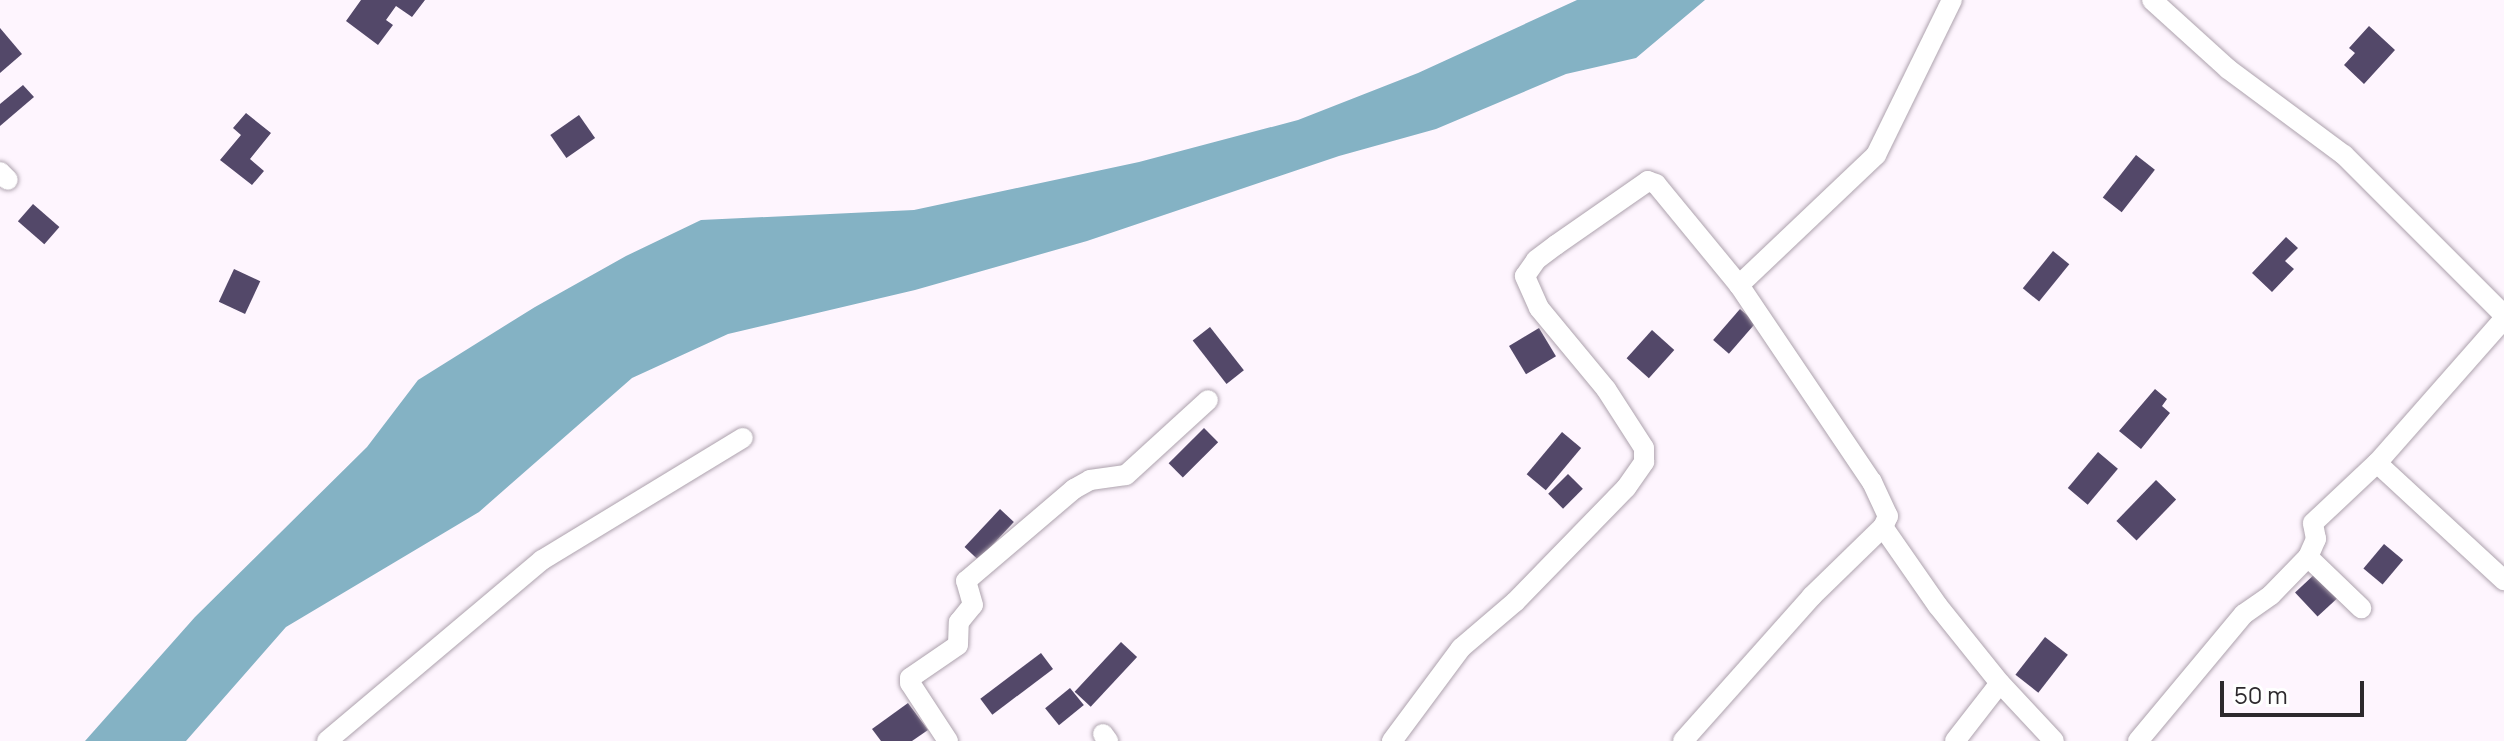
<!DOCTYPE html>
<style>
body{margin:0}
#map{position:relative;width:2504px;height:741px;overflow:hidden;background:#fef5fe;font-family:Manrope,sans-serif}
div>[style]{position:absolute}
.water>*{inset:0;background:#84b2c4}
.building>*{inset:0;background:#534869;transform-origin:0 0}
.roads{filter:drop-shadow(0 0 2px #ada2ad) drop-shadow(0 0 2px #ada2ad)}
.street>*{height:20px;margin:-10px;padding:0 10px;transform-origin:10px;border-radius:10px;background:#fff}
span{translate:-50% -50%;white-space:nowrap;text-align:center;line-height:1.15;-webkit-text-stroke:8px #fff;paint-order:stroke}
.scale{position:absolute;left:2220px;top:681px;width:144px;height:36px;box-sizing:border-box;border:4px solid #2d292d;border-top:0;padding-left:10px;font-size:24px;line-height:28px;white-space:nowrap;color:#2d292d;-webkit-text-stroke:6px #fff;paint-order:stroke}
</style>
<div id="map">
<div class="water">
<div style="clip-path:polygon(1577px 0,1705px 0,1636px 58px,1566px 74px,1436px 129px,1339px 156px,1087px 241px,915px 290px,728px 334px,632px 378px,479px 512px,286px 627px,186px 741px,85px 741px,195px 617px,367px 447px,418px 380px,535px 307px,626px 256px,701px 220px,914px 210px,1139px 162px,1298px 120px,1418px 73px)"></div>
</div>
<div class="building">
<div style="clip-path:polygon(361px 0,425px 0,412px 17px,396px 6px,386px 20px,393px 25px,378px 45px,346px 21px)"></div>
<div style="clip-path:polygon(2369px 26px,2395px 50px,2364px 84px,2344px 65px,2355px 53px,2349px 48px)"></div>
<div style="clip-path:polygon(0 28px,22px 54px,0 73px)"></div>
<div style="clip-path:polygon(23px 85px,34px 97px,0 126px,0 104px)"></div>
<div style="clip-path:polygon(246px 113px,271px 133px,250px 159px,264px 171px,252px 185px,220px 160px,241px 135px,233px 128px)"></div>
<div style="left:579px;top:115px;width:28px;height:35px;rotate:55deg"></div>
<div style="left:2136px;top:155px;width:24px;height:54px;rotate:38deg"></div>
<div style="left:33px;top:204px;width:35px;height:23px;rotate:41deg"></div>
<div style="clip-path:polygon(2286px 237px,2298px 248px,2285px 261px,2294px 269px,2272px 292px,2252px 273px)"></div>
<div style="left:2053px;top:251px;width:21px;height:48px;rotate:39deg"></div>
<div style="left:234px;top:269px;width:29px;height:36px;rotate:25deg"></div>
<div style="left:1740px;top:309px;width:21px;height:41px;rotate:41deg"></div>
<div style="left:1210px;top:327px;width:55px;height:22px;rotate:52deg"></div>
<div style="left:1539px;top:328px;width:33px;height:35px;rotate:59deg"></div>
<div style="left:1652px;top:330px;width:30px;height:38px;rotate:42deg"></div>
<div style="clip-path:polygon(2155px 389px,2167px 399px,2162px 406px,2170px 413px,2141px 449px,2119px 431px)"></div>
<div style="left:1204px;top:428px;width:20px;height:50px;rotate:45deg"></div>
<div style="left:1562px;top:432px;width:25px;height:55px;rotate:40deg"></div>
<div style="left:2098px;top:452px;width:26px;height:47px;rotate:40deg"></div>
<div style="left:1568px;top:474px;width:21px;height:28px;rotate:45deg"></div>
<div style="left:2156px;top:480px;width:28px;height:57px;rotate:44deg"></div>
<div style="left:1000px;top:509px;width:19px;height:52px;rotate:43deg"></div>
<div style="left:2384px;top:544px;width:25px;height:32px;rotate:40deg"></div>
<div style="left:2317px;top:572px;width:33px;height:30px;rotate:47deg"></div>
<div style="left:2045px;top:637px;width:29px;height:48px;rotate:38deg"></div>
<div style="left:1121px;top:642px;width:22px;height:68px;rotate:43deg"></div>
<div style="left:1041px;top:653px;width:20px;height:76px;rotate:53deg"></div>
<div style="left:1070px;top:688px;width:22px;height:32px;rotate:51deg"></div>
<div style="clip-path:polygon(908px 703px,928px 730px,912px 741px,881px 741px,872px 729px)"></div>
</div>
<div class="roads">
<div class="street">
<div style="left:2152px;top:0;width:103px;rotate:42.2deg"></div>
<div style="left:2228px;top:69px;width:144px;rotate:36.6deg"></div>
<div style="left:2344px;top:155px;width:226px;rotate:45deg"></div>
<div style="left:0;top:172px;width:11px;rotate:45deg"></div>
<div style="left:1739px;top:285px;width:189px;rotate:-43.5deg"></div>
<div style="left:1876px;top:155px;width:173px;rotate:-63.9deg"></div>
<div style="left:2377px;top:463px;width:173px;rotate:42.7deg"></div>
<div style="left:2308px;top:557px;width:74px;rotate:43.9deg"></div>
<div style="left:1103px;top:734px;width:9px;rotate:54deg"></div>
<div style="left:327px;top:741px;width:281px;rotate:-40.1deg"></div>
<div style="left:542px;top:560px;width:235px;rotate:-31.3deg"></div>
<div style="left:948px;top:741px;width:69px;rotate:-123.2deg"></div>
<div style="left:910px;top:683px;width:5px;rotate:-90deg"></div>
<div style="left:910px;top:678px;width:58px;rotate:-34.5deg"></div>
<div style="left:958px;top:645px;width:23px;rotate:-88deg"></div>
<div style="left:959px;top:622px;width:22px;rotate:-51deg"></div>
<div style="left:973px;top:605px;width:25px;rotate:-106deg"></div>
<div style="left:966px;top:581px;width:142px;rotate:-40.4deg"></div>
<div style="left:1074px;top:489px;width:18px;rotate:-29deg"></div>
<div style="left:1090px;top:480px;width:36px;rotate:-8deg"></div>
<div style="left:1126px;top:475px;width:111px;rotate:-42.4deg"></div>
<div style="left:1392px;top:741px;width:116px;rotate:-53.4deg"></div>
<div style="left:1461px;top:648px;width:71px;rotate:-40.4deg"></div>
<div style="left:1515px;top:602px;width:159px;rotate:-45.8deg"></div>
<div style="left:1626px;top:488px;width:32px;rotate:-55deg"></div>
<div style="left:1644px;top:462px;width:14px;rotate:-90deg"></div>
<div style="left:1644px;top:448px;width:70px;rotate:-122.8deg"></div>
<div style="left:1606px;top:389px;width:105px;rotate:-129.6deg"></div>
<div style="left:1539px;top:308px;width:35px;rotate:-114deg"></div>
<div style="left:1525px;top:276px;width:19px;rotate:-55deg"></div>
<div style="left:1536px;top:260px;width:25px;rotate:-37deg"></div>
<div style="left:1556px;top:245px;width:112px;rotate:-34.8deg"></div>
<div style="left:1648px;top:181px;width:9px;rotate:21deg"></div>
<div style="left:1656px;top:184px;width:131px;rotate:50.6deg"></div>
<div style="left:1739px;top:285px;width:238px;rotate:56deg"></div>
<div style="left:1872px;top:482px;width:38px;rotate:65deg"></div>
<div style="left:1888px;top:516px;width:12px;rotate:114deg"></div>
<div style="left:1883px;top:527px;width:96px;rotate:55.2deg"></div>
<div style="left:1938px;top:606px;width:99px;rotate:51.2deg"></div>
<div style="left:2000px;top:683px;width:79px;rotate:47deg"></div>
<div style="left:1683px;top:741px;width:194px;rotate:-48.3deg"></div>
<div style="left:1812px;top:596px;width:99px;rotate:-44.2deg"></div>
<div style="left:1955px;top:741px;width:73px;rotate:-52.2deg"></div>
<div style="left:2138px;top:741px;width:165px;rotate:-50.2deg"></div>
<div style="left:2244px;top:614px;width:33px;rotate:-35deg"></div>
<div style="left:2271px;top:595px;width:53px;rotate:-45.8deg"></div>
<div style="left:2308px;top:557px;width:20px;rotate:-66deg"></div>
<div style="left:2316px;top:539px;width:16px;rotate:-101deg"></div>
<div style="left:2313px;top:523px;width:88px;rotate:-43.2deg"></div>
<div style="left:2377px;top:463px;width:192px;rotate:-48.6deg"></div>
</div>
</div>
<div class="scale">50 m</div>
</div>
